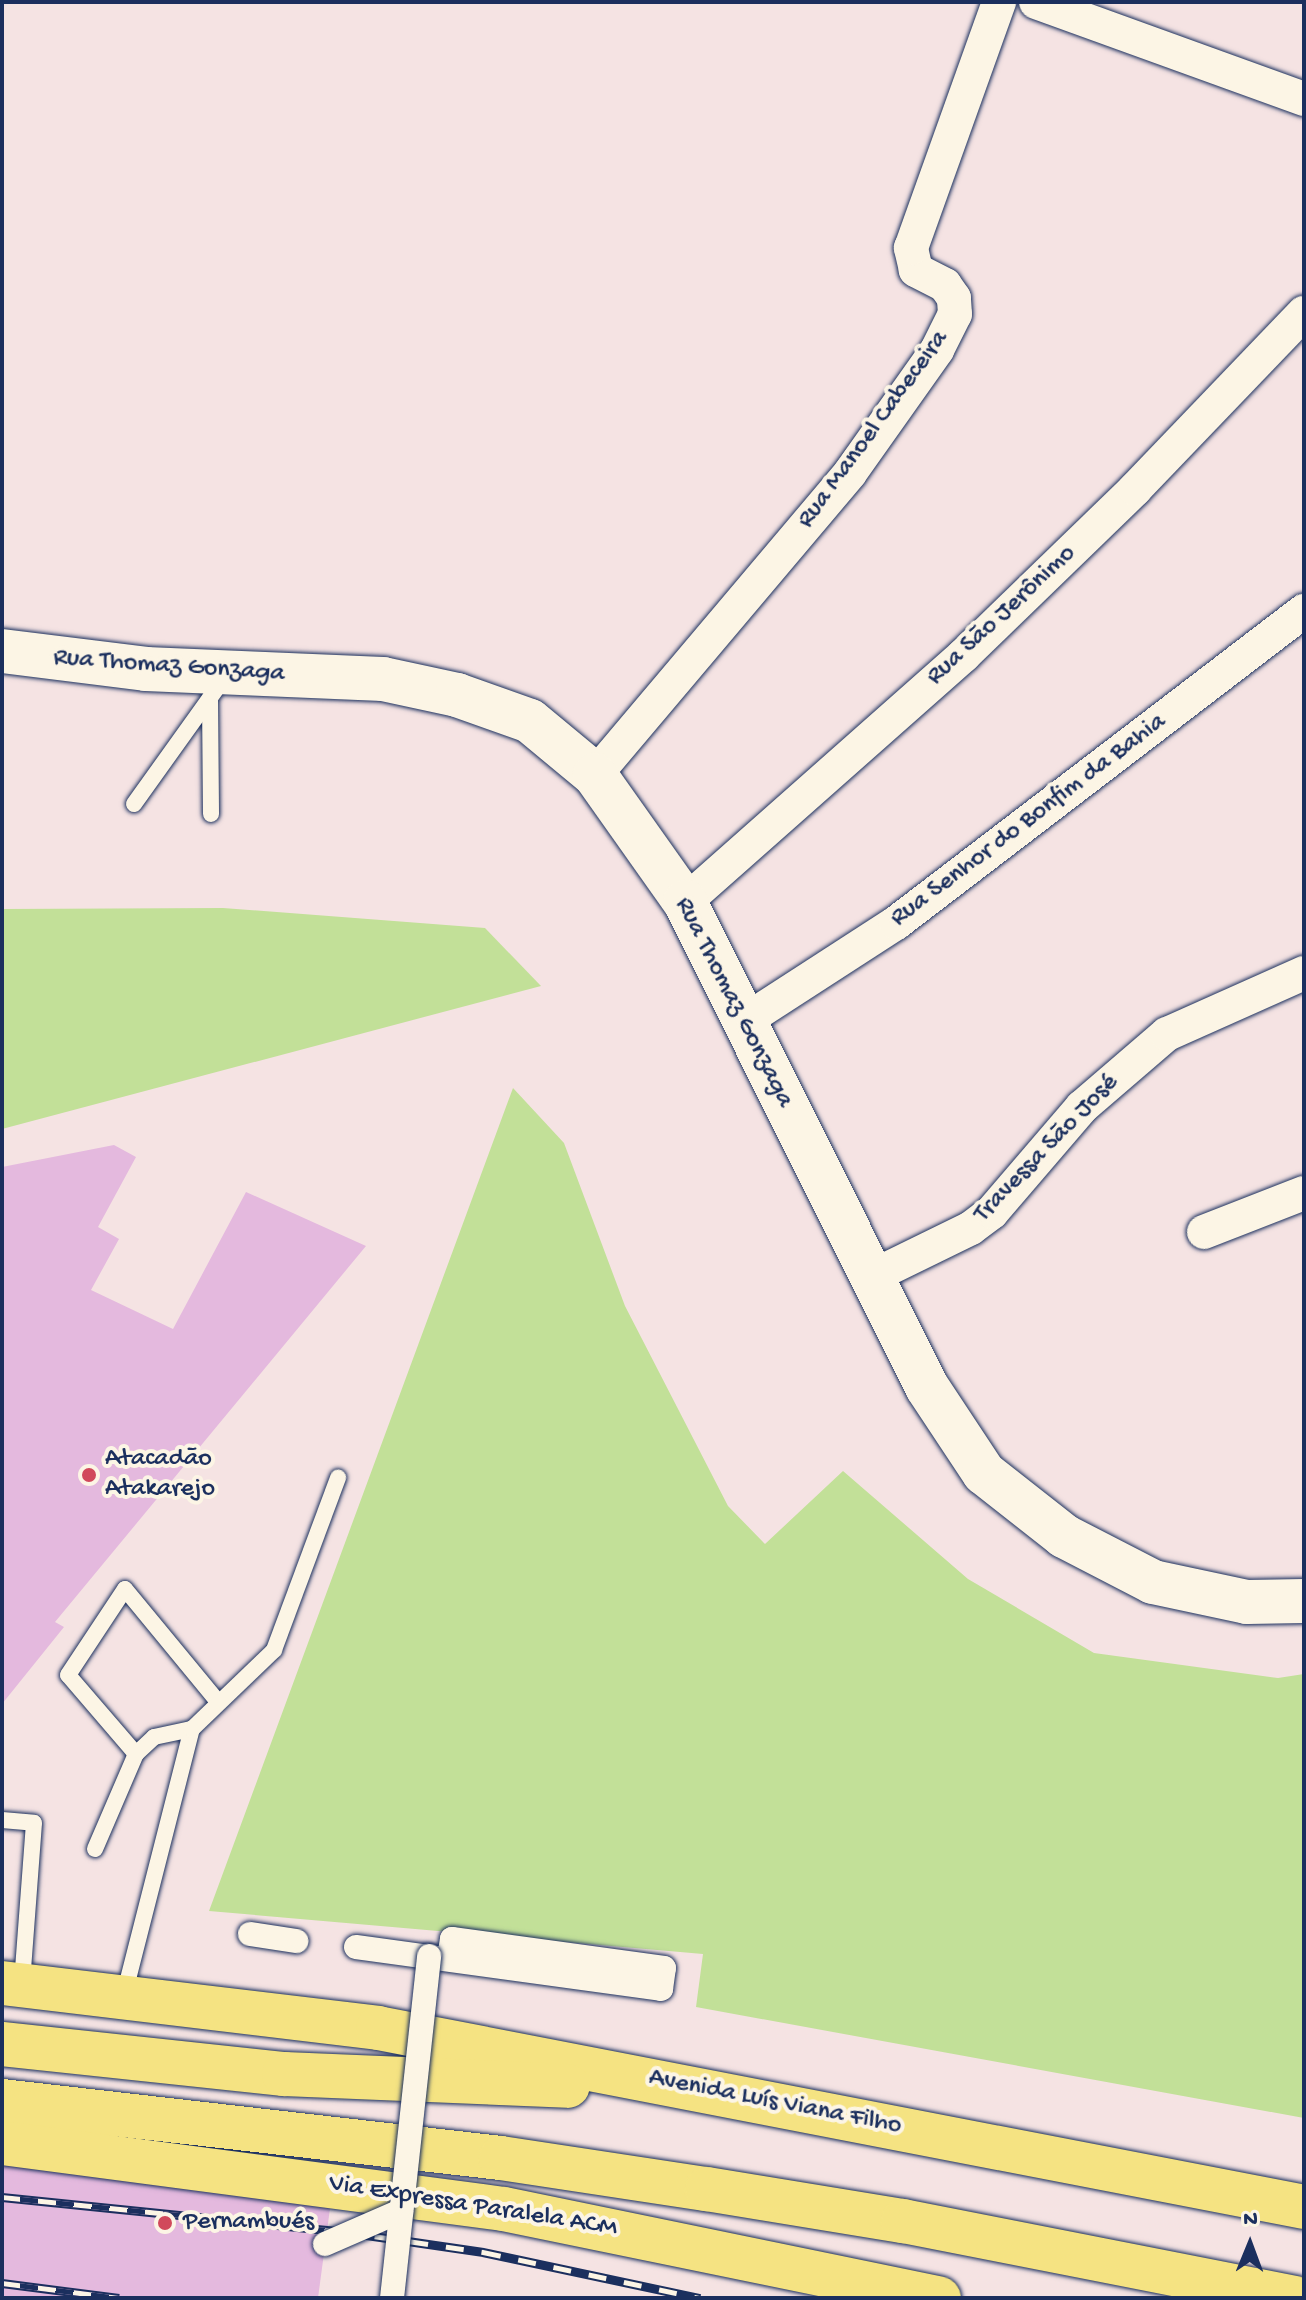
<!DOCTYPE html>
<meta charset="utf-8">
<style>
body{margin:0}
#map{position:relative;width:1306px;height:2300px;overflow:hidden;background:#f5e3e3;font-family:"Gochi Hand",sans-serif}
div>[style]{position:absolute}
.green>*{inset:0;background:#c2e098}
.building>*{inset:0;background:#e4b9de}
.roads{filter:drop-shadow(0 0 2px #1b2f5e) drop-shadow(0 0 2px #1b2f5e)}
.service>*{height:16px;margin:-8px;padding:0 8px;transform-origin:8px;border-radius:8px;background:#fcf5e5}
.pedestrian>*{height:24px;margin:-12px;padding:0 12px;transform-origin:12px;border-radius:12px;background:#fcf5e5}
.minor>*{height:34px;margin:-17px;padding:0 17px;transform-origin:17px;border-radius:17px;background:#fcf5e5}
.secondary>*{height:44px;margin:-22px;padding:0 22px;transform-origin:22px;border-radius:22px;background:#fcf5e5}
.primary>*{height:44px;margin:-22px;padding:0 22px;transform-origin:22px;border-radius:22px;background:#f5e382}
.trunk>*{height:44px;margin:-22px;padding:0 22px;transform-origin:22px;border-radius:22px;background:#f5e382}
.rail>*{height:9px;margin-top:-4.5px;transform-origin:0;background:repeating-linear-gradient(90deg,#fcf5e5 0 18px,#1b2f5e 0 36px);box-sizing:border-box;border-block:2px solid #1b2f5e}
.bridges{filter:drop-shadow(0 0 2px #1b2f5e) drop-shadow(0 0 2px #1b2f5e)}
.pedestrian-bridge>*{height:24px;margin:-12px;padding:0 12px;transform-origin:12px;border-radius:12px;background:#fcf5e5}
.dots>*{width:22px;height:22px;translate:-50% -50%;box-sizing:border-box;border:4px solid #fcf5e5;border-radius:50%}
span{translate:-50% -50%;white-space:nowrap;text-align:center;line-height:1.15;-webkit-text-stroke:8px #fcf5e5;paint-order:stroke}
.street-label{font-size:26px;color:#1b2f5e}
.poi-label{font-size:26px;color:#1b2f5e}
.left{translate:0 -50%;text-align:left}
.frame{position:absolute;inset:0;border:4px solid #1b2f5e;pointer-events:none}
.north{position:absolute;left:1210px;top:2204px;width:80px;height:80px;-webkit-text-stroke:6px #fcf5e5;paint-order:stroke;rotate:1deg;font-size:22px;font-weight:700;line-height:32px;text-align:center;color:#1b2f5e}
.north::after{content:'';display:block;margin:auto;width:28px;height:36px;background:#1b2f5e;clip-path:polygon(50% 0,100% 100%,50% 72%,0 100%)}
</style>
<div id="map">
<div class="green">
<div style="clip-path:polygon(223px 908px,485px 928px,541px 986px,2px 1129px,2px 909px)"></div>
<div style="clip-path:polygon(513px 1088px,564px 1143px,625px 1306px,728px 1506px,765px 1544px,843px 1471px,968px 1579px,1094px 1653px,1278px 1678px,1304px 1674px,1304px 2118px,696px 2007px,703px 1954px,209px 1911px)"></div>
</div>
<div class="building">
<div style="clip-path:polygon(114px 1145px,136px 1157px,98px 1227px,119px 1239px,91px 1290px,173px 1329px,246px 1192px,366px 1246px,55px 1622px,64px 1627px,2px 1704px,2px 1167px)"></div>
<div style="clip-path:polygon(2px 2165px,331px 2201px,318px 2298px,2px 2298px)"></div>
</div>
<div class="roads">
<div class="service">
<div style="left:210px;top:698px;width:116px;rotate:89.5deg"></div>
<div style="left:134px;top:804px;width:156px;rotate:-54.4deg"></div>
<div style="left:136px;top:1754px;width:104px;rotate:-130.7deg"></div>
<div style="left:68px;top:1675px;width:103px;rotate:-56.5deg"></div>
<div style="left:125px;top:1589px;width:146px;rotate:50.5deg"></div>
<div style="left:2px;top:1820px;width:32px;rotate:5deg"></div>
<div style="left:34px;top:1823px;width:160px;rotate:94.3deg"></div>
<div style="left:95px;top:1849px;width:103px;rotate:-66.7deg"></div>
<div style="left:136px;top:1754px;width:25px;rotate:-43deg"></div>
<div style="left:154px;top:1737px;width:39px;rotate:-12deg"></div>
<div style="left:124px;top:1995px;width:275px;rotate:-75.7deg"></div>
<div style="left:192px;top:1729px;width:114px;rotate:-43.9deg"></div>
<div style="left:274px;top:1650px;width:184px;rotate:-69.6deg"></div>
</div>
<div class="pedestrian">
<div style="left:250px;top:1934px;width:47px;rotate:8.7deg"></div>
<div style="left:356px;top:1947px;width:308px;rotate:7.8deg"></div>
<div style="left:661px;top:1989px;width:21px;rotate:-82deg"></div>
<div style="left:664px;top:1968px;width:214px;rotate:-172.2deg"></div>
<div style="left:452px;top:1939px;width:13px;rotate:99deg"></div>
<div style="left:450px;top:1952px;width:188px;rotate:8.3deg"></div>
</div>
<div class="minor">
<div style="left:1036px;top:2px;width:285px;rotate:19.9deg"></div>
<div style="left:595px;top:775px;width:395px;rotate:-49.8deg"></div>
<div style="left:850px;top:473px;width:151px;rotate:-54.7deg"></div>
<div style="left:937px;top:350px;width:40px;rotate:-63.4deg"></div>
<div style="left:955px;top:314px;width:16px;rotate:-94deg"></div>
<div style="left:954px;top:298px;width:16px;rotate:-125deg"></div>
<div style="left:945px;top:285px;width:33px;rotate:-153deg"></div>
<div style="left:916px;top:270px;width:23px;rotate:-103deg"></div>
<div style="left:911px;top:248px;width:261px;rotate:-70.3deg"></div>
<div style="left:685px;top:902px;width:373px;rotate:-41.5deg"></div>
<div style="left:964px;top:655px;width:238px;rotate:-44.1deg"></div>
<div style="left:1135px;top:489px;width:244px;rotate:-46.2deg"></div>
<div style="left:746px;top:1020px;width:179px;rotate:-32.9deg"></div>
<div style="left:896px;top:923px;width:514px;rotate:-37.41deg"></div>
<div style="left:1204px;top:1232px;width:107px;rotate:-21.3deg"></div>
<div style="left:871px;top:1277px;width:111px;rotate:-26.1deg"></div>
<div style="left:971px;top:1228px;width:26px;rotate:-37deg"></div>
<div style="left:992px;top:1212px;width:138px;rotate:-49.4deg"></div>
<div style="left:1082px;top:1107px;width:112px;rotate:-40.7deg"></div>
<div style="left:1167px;top:1034px;width:150px;rotate:-24deg"></div>
</div>
<div class="secondary">
<div style="left:2px;top:651px;width:145px;rotate:7.1deg"></div>
<div style="left:146px;top:669px;width:237px;rotate:2.4deg"></div>
<div style="left:383px;top:679px;width:76px;rotate:12.2deg"></div>
<div style="left:457px;top:695px;width:77px;rotate:19.6deg"></div>
<div style="left:530px;top:721px;width:85px;rotate:39.7deg"></div>
<div style="left:595px;top:775px;width:156px;rotate:54.7deg"></div>
<div style="left:685px;top:902px;width:542px;rotate:63.48deg"></div>
<div style="left:927px;top:1387px;width:103px;rotate:56.5deg"></div>
<div style="left:984px;top:1473px;width:102px;rotate:38.2deg"></div>
<div style="left:1064px;top:1536px;width:100px;rotate:27.3deg"></div>
<div style="left:1153px;top:1582px;width:96px;rotate:12deg"></div>
<div style="left:1247px;top:1602px;width:57px;rotate:-1deg"></div>
</div>
<div class="primary">
<div style="left:2px;top:2101px;width:502px;rotate:6.52deg"></div>
<div style="left:501px;top:2158px;width:208px;rotate:8.6deg"></div>
<div style="left:707px;top:2189px;width:199px;rotate:9.3deg"></div>
<div style="left:903px;top:2221px;width:400px;rotate:11.1deg"></div>
</div>
<div class="trunk">
<div style="left:2px;top:1983px;width:379px;rotate:6.8deg"></div>
<div style="left:378px;top:2028px;width:943px;rotate:10.94deg"></div>
<div style="left:2px;top:2044px;width:284px;rotate:6.1deg"></div>
<div style="left:284px;top:2074px;width:284px;rotate:2.4deg"></div>
<div style="left:2px;top:2143px;width:506px;rotate:7.49deg"></div>
<div style="left:504px;top:2209px;width:444px;rotate:11.6deg"></div>
</div>
</div>
<div class="rail">
<div style="left:2px;top:2197px;width:339px;rotate:5.8deg"></div>
<div style="left:339px;top:2231px;width:146px;rotate:8.3deg"></div>
<div style="left:483px;top:2252px;width:222px;rotate:12deg"></div>
<div style="left:2px;top:2283px;width:118px;rotate:7.3deg"></div>
</div>
<div class="bridges">
<div class="pedestrian-bridge">
<div style="left:325px;top:2244px;width:83px;rotate:-23.5deg"></div>
<div style="left:392px;top:2298px;width:344px;rotate:-83.8deg"></div>
</div>
</div>
<div class="dots">
<div style="left:89px;top:1475px;background:#d1495b"></div>
<div style="left:165px;top:2223px;background:#d1495b"></div>
</div>
<div class="street-label">
<span style="left:874px;top:430px;rotate:-54deg">Rua Manoel Cabeceira</span>
<span style="left:1002px;top:616px;rotate:-43deg">Rua São Jerônimo</span>
<span style="left:169px;top:667px;rotate:4deg">Rua Thomaz Gonzaga</span>
<span style="left:1029px;top:821px;rotate:-37deg">Rua Senhor do Bonfim da Bahia</span>
<span style="left:733px;top:1003px;rotate:63deg">Rua Thomaz Gonzaga</span>
<span style="left:1047px;top:1149px;rotate:-46deg">Travessa São José</span>
<span style="left:775px;top:2103px;rotate:11deg">Avenida Luís Viana Filho</span>
<span style="left:473px;top:2207px;rotate:9deg">Via Expressa Paralela ACM</span>
</div>
<div class="poi-label">
<span class="left" style="left:105px;top:1475px">Atacadão<br>Atakarejo</span>
<span class="left" style="left:183px;top:2223px">Pernambués</span>
</div>
<div class="frame"></div>
<div class="north">N</div>
</div>
